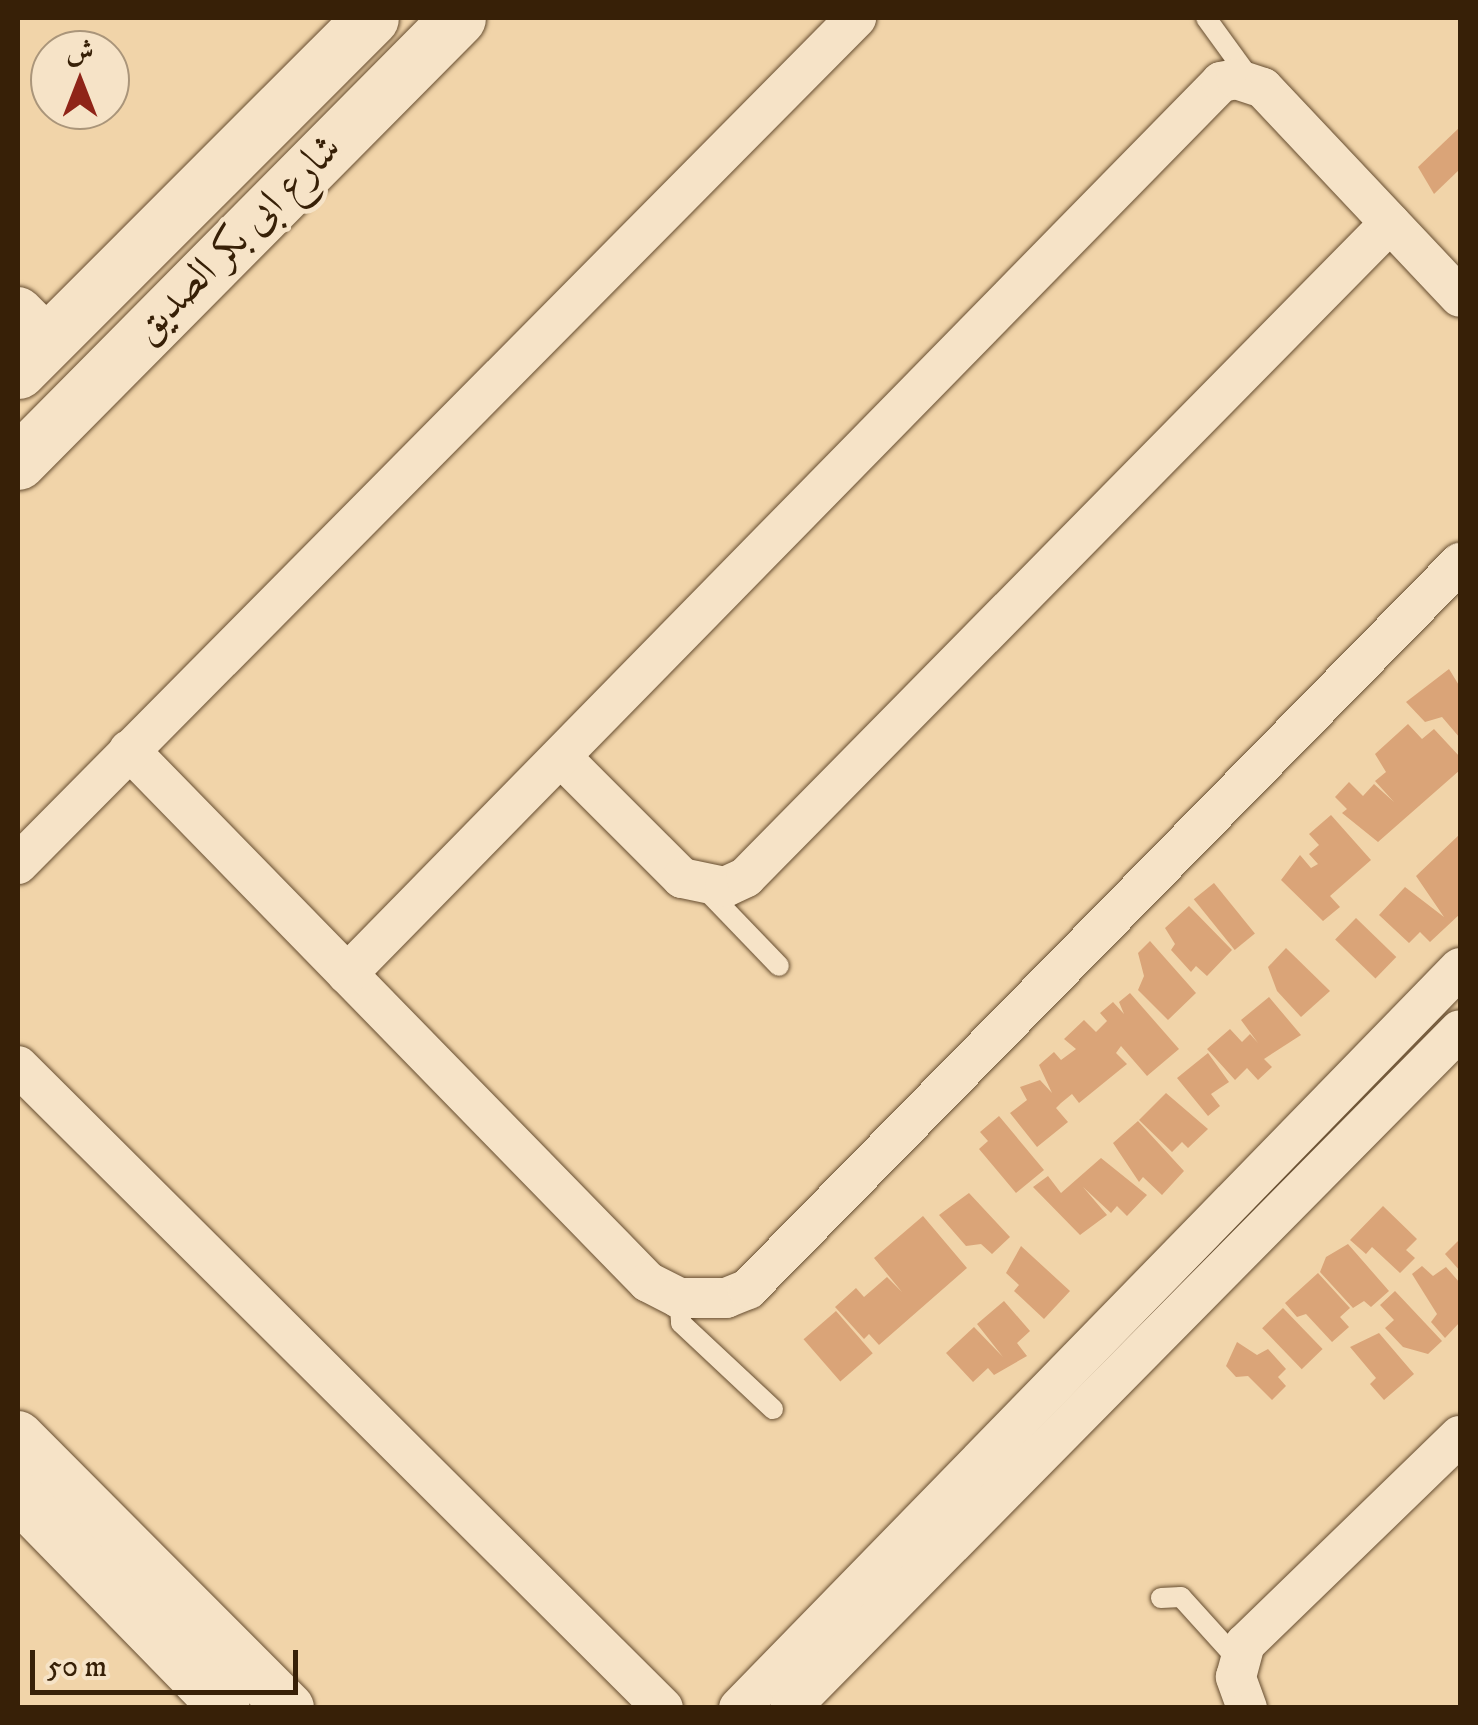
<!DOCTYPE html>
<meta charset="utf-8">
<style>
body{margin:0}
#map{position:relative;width:1478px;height:1725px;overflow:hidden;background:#f1d4a9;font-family:"IM FELL DW Pica",Amiri,serif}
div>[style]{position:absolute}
.building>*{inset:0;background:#daa478;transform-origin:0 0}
.roads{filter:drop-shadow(0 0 2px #664d30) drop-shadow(0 0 2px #664d30)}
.service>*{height:20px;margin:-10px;padding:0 10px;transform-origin:10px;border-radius:10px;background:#f6e3c7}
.minor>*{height:40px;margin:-20px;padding:0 20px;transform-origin:20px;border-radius:20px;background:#f6e3c7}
.tertiary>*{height:50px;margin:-25px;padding:0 25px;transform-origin:25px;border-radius:25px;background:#f6e3c7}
.secondary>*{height:55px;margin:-27.5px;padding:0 27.5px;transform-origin:27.5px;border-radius:27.5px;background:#f6e3c7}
span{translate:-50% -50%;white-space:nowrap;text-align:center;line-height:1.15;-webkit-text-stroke:9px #f6e3c7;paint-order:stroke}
.street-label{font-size:42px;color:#372007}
.frame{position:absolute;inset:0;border:20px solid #372007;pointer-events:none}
.north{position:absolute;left:30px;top:30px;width:100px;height:100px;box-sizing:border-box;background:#f6e3c7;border:2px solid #aa957a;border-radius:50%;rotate:0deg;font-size:28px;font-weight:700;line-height:40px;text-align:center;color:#372007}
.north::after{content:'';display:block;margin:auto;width:35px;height:45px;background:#8f2418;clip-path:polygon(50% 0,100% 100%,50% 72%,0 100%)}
.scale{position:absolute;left:30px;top:1650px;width:268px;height:45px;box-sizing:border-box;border:5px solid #372007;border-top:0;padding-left:12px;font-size:30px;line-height:35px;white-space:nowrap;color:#372007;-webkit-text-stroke:8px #f6e3c7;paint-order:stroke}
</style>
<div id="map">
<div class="building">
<div style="clip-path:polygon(1460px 127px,1460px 169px,1434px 194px,1418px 167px)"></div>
<div style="clip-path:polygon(1449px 669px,1460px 687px,1460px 738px,1442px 717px,1425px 722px,1406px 702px)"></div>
<div style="clip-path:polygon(1408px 724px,1422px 739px,1434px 729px,1460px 757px,1460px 770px,1378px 842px,1342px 813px,1347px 809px,1335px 797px,1349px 782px,1363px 796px,1374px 784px,1394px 802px,1375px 781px,1386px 772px,1375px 754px)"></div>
<div style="clip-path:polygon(1331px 815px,1371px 860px,1330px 896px,1340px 907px,1323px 921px,1281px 880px,1300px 855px,1311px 868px,1318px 864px,1309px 854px,1319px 845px,1309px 834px)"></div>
<div style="clip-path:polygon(1460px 834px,1460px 914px,1430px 942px,1420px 932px,1409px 943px,1379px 915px,1405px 887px,1444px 917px,1416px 876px)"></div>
<div style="left:1214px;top:883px;width:65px;height:26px;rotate:51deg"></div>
<div style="clip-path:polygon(1189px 906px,1232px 950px,1207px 976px,1196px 966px,1191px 972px,1171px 950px,1175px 944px,1165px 928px)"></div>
<div style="left:1356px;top:918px;width:56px;height:30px;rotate:44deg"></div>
<div style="clip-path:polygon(1150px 941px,1196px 993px,1168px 1020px,1138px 990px,1144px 976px,1138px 953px)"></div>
<div style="clip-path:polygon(1286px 948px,1330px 991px,1301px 1017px,1277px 991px,1268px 967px)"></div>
<div style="clip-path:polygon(1130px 993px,1179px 1049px,1147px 1076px,1121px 1046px,1116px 1053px,1127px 1064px,1079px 1103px,1072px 1094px,1061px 1103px,1056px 1108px,1068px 1122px,1037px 1147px,1010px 1113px,1027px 1100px,1020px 1087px,1040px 1080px,1052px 1093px,1039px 1065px,1054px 1052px,1061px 1060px,1076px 1049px,1064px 1039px,1084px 1020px,1096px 1032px,1107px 1021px,1100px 1013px,1113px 1002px,1124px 1014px,1119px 1002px)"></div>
<div style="clip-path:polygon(1269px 997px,1301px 1035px,1264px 1059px,1272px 1067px,1258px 1080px,1247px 1068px,1235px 1080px,1207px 1049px,1230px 1029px,1242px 1042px,1250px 1034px,1258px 1043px,1241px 1020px)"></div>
<div style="clip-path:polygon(1208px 1053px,1229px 1082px,1211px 1094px,1220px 1106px,1208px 1116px,1177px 1078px)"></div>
<div style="clip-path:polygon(1166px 1093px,1208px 1129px,1188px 1148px,1182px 1142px,1172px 1152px,1139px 1120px)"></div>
<div style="clip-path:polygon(999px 1116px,1044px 1170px,1016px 1193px,979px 1149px,988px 1141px,980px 1132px)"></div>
<div style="clip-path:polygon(1138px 1121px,1184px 1171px,1162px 1195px,1143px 1177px,1139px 1182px,1113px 1143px)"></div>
<div style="clip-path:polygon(1101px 1158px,1147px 1195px,1127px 1216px,1117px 1206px,1111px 1213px,1083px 1187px,1107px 1215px,1080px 1235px,1033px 1187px,1048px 1176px,1061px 1193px)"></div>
<div style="clip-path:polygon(969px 1193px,1010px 1237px,992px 1254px,981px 1244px,966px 1246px,939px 1215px)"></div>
<div style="clip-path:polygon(1383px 1206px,1417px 1239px,1406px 1250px,1415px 1258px,1400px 1273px,1372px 1247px,1366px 1254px,1350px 1240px)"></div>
<div style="clip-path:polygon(923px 1216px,967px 1268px,879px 1345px,869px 1334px,864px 1339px,835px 1307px,856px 1288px,864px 1297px,887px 1277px,902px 1292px,874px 1258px)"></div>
<div style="clip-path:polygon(1460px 1239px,1460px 1271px,1445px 1254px)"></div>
<div style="clip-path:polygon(1348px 1244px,1389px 1291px,1371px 1307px,1364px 1301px,1353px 1308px,1320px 1272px,1326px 1257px)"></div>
<div style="clip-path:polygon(1021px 1246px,1070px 1291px,1044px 1319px,1014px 1291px,1019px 1285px,1006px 1273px)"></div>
<div style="clip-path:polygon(1422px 1266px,1433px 1276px,1446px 1267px,1460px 1283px,1460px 1322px,1445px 1338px,1431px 1322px,1437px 1314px,1412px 1274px)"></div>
<div style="clip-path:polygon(1318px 1273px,1350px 1308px,1340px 1317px,1349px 1327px,1332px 1342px,1306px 1314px,1297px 1317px,1285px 1303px)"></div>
<div style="clip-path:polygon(1395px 1291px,1442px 1341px,1428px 1354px,1403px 1347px,1385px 1328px,1394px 1320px,1380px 1305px)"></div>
<div style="clip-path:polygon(1004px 1301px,1030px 1331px,1017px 1343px,1027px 1356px,994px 1375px,988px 1368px,973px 1382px,946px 1353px,974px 1327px,1003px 1357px,977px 1324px)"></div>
<div style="left:1283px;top:1308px;width:57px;height:29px;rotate:46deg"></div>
<div style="left:836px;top:1311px;width:56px;height:43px;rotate:49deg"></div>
<div style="clip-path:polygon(1379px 1333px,1414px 1374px,1384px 1400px,1370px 1384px,1376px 1378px,1350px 1347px)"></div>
<div style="clip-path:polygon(1237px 1342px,1257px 1355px,1268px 1349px,1286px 1369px,1278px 1377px,1286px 1386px,1272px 1400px,1248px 1376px,1236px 1377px,1226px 1366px)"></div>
</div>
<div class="roads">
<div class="service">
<div style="left:1206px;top:18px;width:77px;rotate:54deg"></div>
<div style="left:704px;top:888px;width:108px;rotate:46.1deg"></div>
<div style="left:679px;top:1298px;width:25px;rotate:85deg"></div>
<div style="left:681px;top:1323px;width:126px;rotate:43.1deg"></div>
<div style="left:1161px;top:1598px;width:20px;rotate:-3deg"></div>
<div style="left:1181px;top:1597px;width:85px;rotate:47.9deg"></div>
</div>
<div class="minor">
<div style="left:129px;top:750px;width:743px;rotate:45.71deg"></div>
<div style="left:648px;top:1282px;width:35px;rotate:27deg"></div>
<div style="left:679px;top:1298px;width:47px"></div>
<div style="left:726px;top:1298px;width:24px;rotate:-22deg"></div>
<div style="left:748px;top:1289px;width:1017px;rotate:-45.56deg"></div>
<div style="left:561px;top:757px;width:171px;rotate:45deg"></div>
<div style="left:682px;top:878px;width:44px;rotate:11.8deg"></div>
<div style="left:725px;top:887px;width:23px;rotate:-25deg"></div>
<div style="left:746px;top:877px;width:918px;rotate:-45.44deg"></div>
<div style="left:18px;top:864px;width:1191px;rotate:-45.27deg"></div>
<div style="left:347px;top:974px;width:1249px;rotate:-45.58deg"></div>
<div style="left:1221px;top:82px;width:15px;rotate:-11deg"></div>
<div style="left:1236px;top:79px;width:28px;rotate:18deg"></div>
<div style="left:1263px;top:88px;width:287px;rotate:46.7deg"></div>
<div style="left:18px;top:1066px;width:910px;rotate:44.87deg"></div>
<div style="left:739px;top:1708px;width:1033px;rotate:-45.75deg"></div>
<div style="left:790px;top:1708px;width:953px;rotate:-45.34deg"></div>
<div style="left:1247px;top:1708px;width:33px;rotate:-110deg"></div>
<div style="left:1236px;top:1677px;width:34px;rotate:-75deg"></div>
<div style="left:1245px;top:1644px;width:299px;rotate:-44.1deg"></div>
</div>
<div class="tertiary">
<div style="left:18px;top:312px;width:41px;rotate:45deg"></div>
<div style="left:18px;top:1436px;width:384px;rotate:45.1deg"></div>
<div style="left:18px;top:1496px;width:296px;rotate:45.7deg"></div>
</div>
<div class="secondary">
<div style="left:18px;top:371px;width:499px;rotate:-45deg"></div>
<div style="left:18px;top:462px;width:625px;rotate:-45.26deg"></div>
</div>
</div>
<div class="street-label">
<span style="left:237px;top:239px;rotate:-45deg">شارع ابى بكر الصديق</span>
</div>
<div class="frame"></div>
<div class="north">ش</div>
<div class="scale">50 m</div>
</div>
